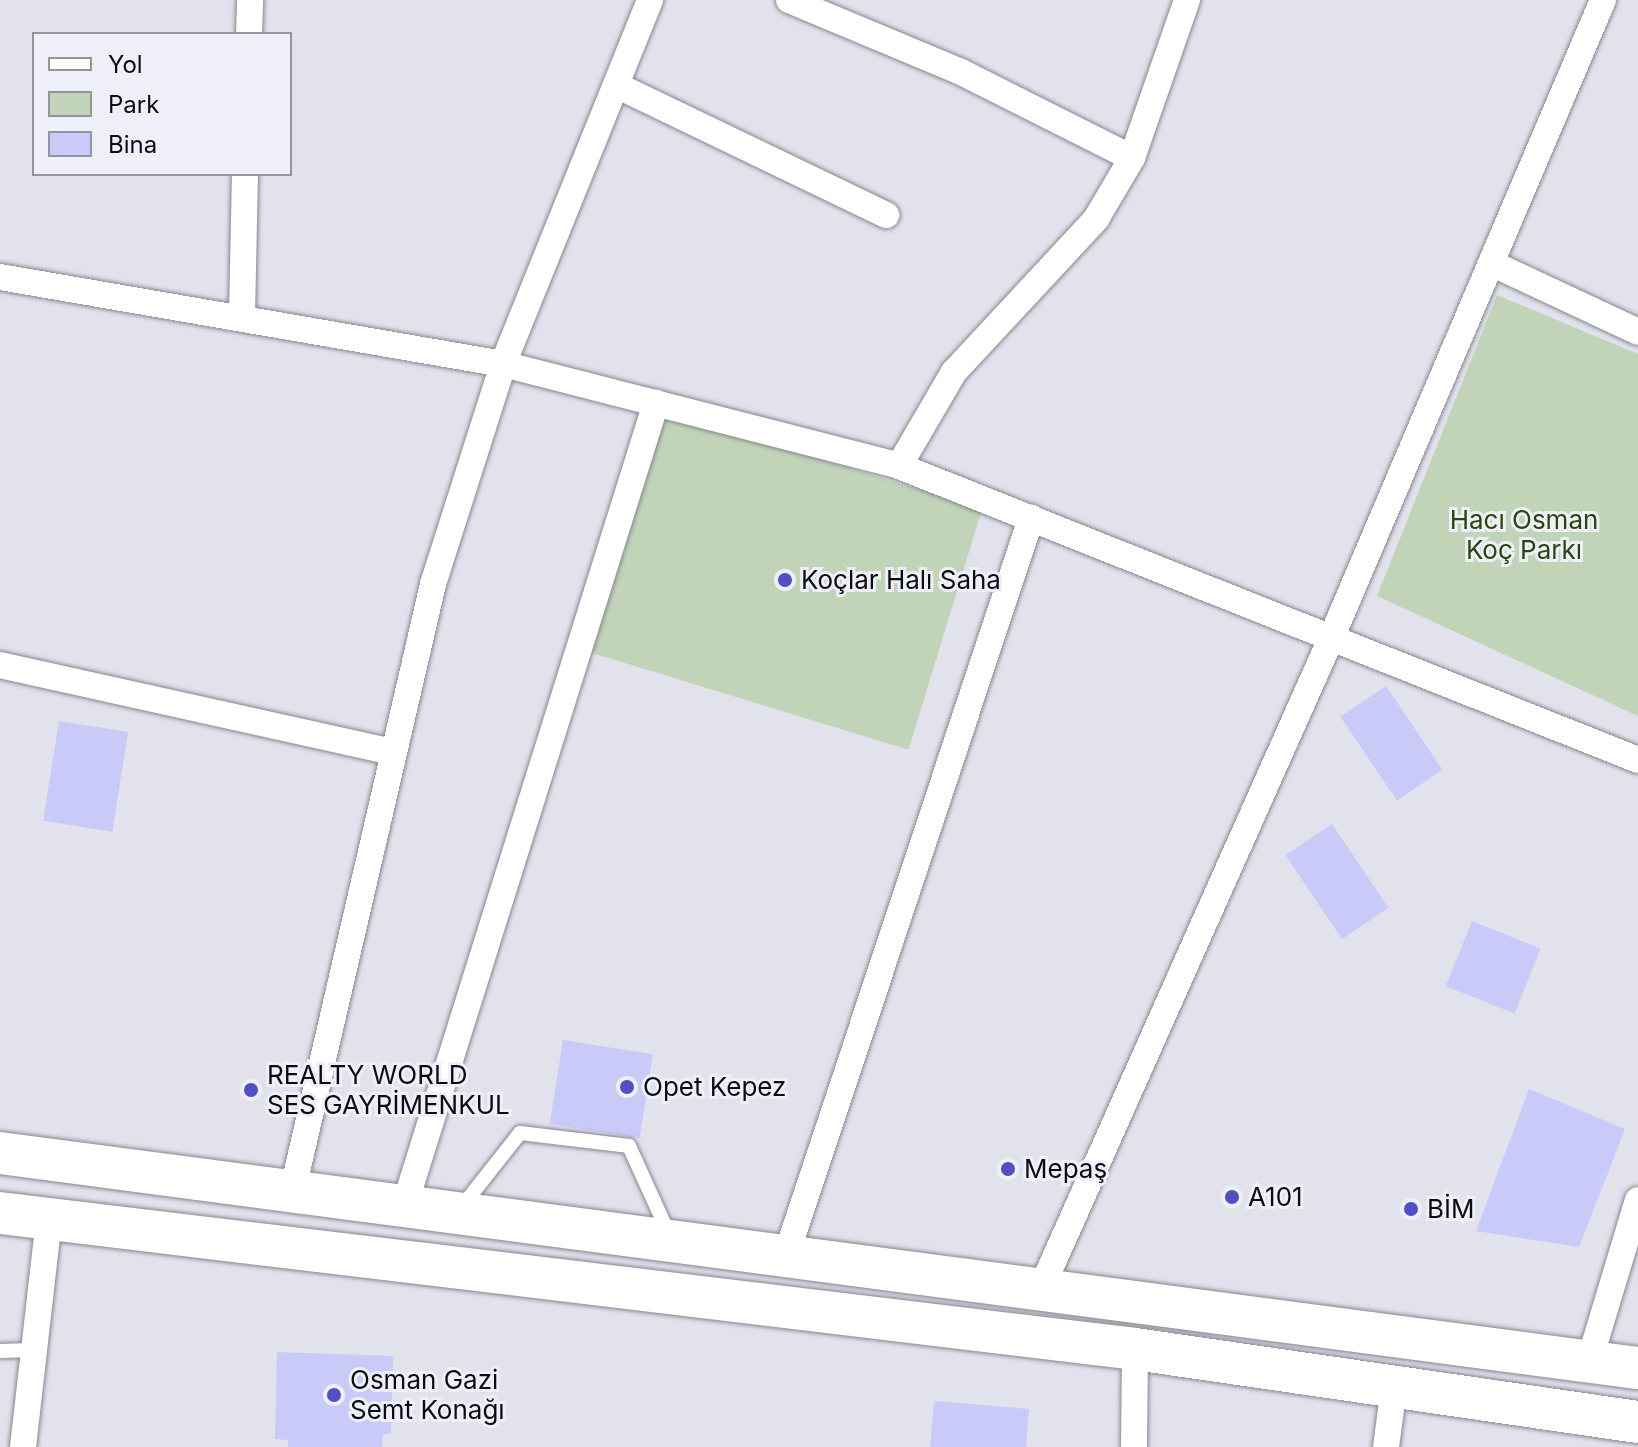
<!DOCTYPE html>
<meta charset="utf-8">
<style>
body{margin:0}
#map{position:relative;width:1638px;height:1447px;overflow:hidden;background:#e2e2ed;font-family:Inter,sans-serif}
div>[style]{position:absolute}
.green>*{inset:0;background:#c2d4b7;transform-origin:0 0}
.building>*{inset:0;background:#c9caf8;transform-origin:0 0}
.roads{filter:drop-shadow(0 0 2px #868790) drop-shadow(0 0 2px #868790)}
.service>*{height:14px;margin:-7px;padding:0 7px;transform-origin:7px;border-radius:7px;background:#fff}
.minor>*{height:26px;margin:-13px;padding:0 13px;transform-origin:13px;border-radius:13px;background:#fff}
.primary>*{height:42px;margin:-21px;padding:0 21px;transform-origin:21px;border-radius:21px;background:#fff}
.dots>*{width:22px;height:22px;translate:-50% -50%;box-sizing:border-box;border:4px solid #efeffa;border-radius:50%}
span{translate:-50% -50%;white-space:nowrap;text-align:center;line-height:1.15;-webkit-text-stroke:6px #efeffa;paint-order:stroke}
.park-label{font-size:26px;color:#284608}
.poi-label{font-size:26px;color:#0c0c10}
.left{translate:0 -50%;text-align:left}
.legend{position:absolute;left:32px;top:32px;width:260px;height:144px;box-sizing:border-box;background:#efeffa;border:2px solid #94949c;margin:0;padding:10px 14px;list-style:none;font-size:24px;color:#0c0c10}
.legend li{display:flex;align-items:center;gap:16px;height:40px}
.legend b{width:40px;border:2px solid #94949c}
</style>
<div id="map">
<div class="green">
<div style="clip-path:polygon(1497px 295px,1638px 354px,1638px 716px,1377px 596px)"></div>
<div style="left:659px;top:410px;width:338px;height:252px;rotate:17deg"></div>
</div>
<div class="building">
<div style="left:1386px;top:686px;width:101px;height:55px;rotate:56deg"></div>
<div style="left:59px;top:721px;width:70px;height:101px;rotate:9deg"></div>
<div style="left:1332px;top:824px;width:101px;height:56px;rotate:56deg"></div>
<div style="left:1472px;top:921px;width:74px;height:70px;rotate:22deg"></div>
<div style="left:563px;top:1040px;width:91px;height:85px;rotate:9deg"></div>
<div style="clip-path:polygon(1529px 1089px,1625px 1129px,1579px 1247px,1476px 1231px)"></div>
<div style="clip-path:polygon(277px 1352px,393px 1356px,391px 1434px,383px 1434px,382px 1447px,288px 1447px,288px 1440px,275px 1439px)"></div>
<div style="clip-path:polygon(934px 1401px,1029px 1409px,1026px 1447px,930px 1447px)"></div>
</div>
<div class="roads">
<div class="service">
<div style="left:460px;top:1209px;width:97px;rotate:-51.7deg"></div>
<div style="left:520px;top:1133px;width:110px;rotate:6.8deg"></div>
<div style="left:629px;top:1146px;width:97px;rotate:65.6deg"></div>
<div style="left:0;top:1351px;width:32px;rotate:-2deg"></div>
</div>
<div class="minor">
<div style="left:789px;top:0;width:186px;rotate:22.7deg"></div>
<div style="left:961px;top:72px;width:191px;rotate:26.7deg"></div>
<div style="left:249px;top:34px;width:34px;rotate:-88deg"></div>
<div style="left:616px;top:85px;width:300px;rotate:25.7deg"></div>
<div style="left:1491px;top:263px;width:162px;rotate:25.1deg"></div>
<div style="left:0;top:277px;width:510px;rotate:9.81deg"></div>
<div style="left:503px;top:364px;width:409px;rotate:14.4deg"></div>
<div style="left:899px;top:466px;width:795px;rotate:21.69deg"></div>
<div style="left:242px;top:316px;width:142px;rotate:-88.8deg"></div>
<div style="left:899px;top:466px;width:109px;rotate:-59.7deg"></div>
<div style="left:954px;top:372px;width:209px;rotate:-47.1deg"></div>
<div style="left:1096px;top:219px;width:71px;rotate:-59.5deg"></div>
<div style="left:1132px;top:158px;width:167px;rotate:-70.8deg"></div>
<div style="left:0;top:665px;width:403px;rotate:12.5deg"></div>
<div style="left:292px;top:1193px;width:625px;rotate:-76.96deg"></div>
<div style="left:433px;top:584px;width:231px;rotate:-72.3deg"></div>
<div style="left:503px;top:364px;width:393px;rotate:-68deg"></div>
<div style="left:404px;top:1207px;width:843px;rotate:-72.6deg"></div>
<div style="left:786px;top:1256px;width:778px;rotate:-71.63deg"></div>
<div style="left:1041px;top:1289px;width:717px;rotate:-65.97deg"></div>
<div style="left:1333px;top:634px;width:689px;rotate:-66.93deg"></div>
<div style="left:1589px;top:1362px;width:169px;rotate:-73.2deg"></div>
<div style="left:23px;top:1447px;width:230px;rotate:-83.5deg"></div>
<div style="left:1134px;top:1447px;width:98px;rotate:-89.4deg"></div>
<div style="left:1386px;top:1447px;width:61px;rotate:-82.4deg"></div>
</div>
<div class="primary">
<div style="left:0;top:1153px;width:1652px;rotate:7.48deg"></div>
<div style="left:0;top:1213px;width:1143px;rotate:6.83deg"></div>
<div style="left:1135px;top:1349px;width:508px;rotate:8.26deg"></div>
</div>
</div>
<div class="dots">
<div style="left:785px;top:580px;background:#514fc5"></div>
<div style="left:627px;top:1087px;background:#514fc5"></div>
<div style="left:251px;top:1090px;background:#514fc5"></div>
<div style="left:1008px;top:1169px;background:#514fc5"></div>
<div style="left:1232px;top:1197px;background:#514fc5"></div>
<div style="left:1411px;top:1209px;background:#514fc5"></div>
<div style="left:334px;top:1395px;background:#514fc5"></div>
</div>
<div class="park-label">
<span style="left:1524px;top:535px">Hacı Osman<br>Koç Parkı</span>
</div>
<div class="poi-label">
<span class="left" style="left:801px;top:580px">Koçlar Halı Saha</span>
<span class="left" style="left:267px;top:1090px">REALTY WORLD<br>SES GAYRİMENKUL</span>
<span class="left" style="left:643px;top:1087px">Opet Kepez</span>
<span class="left" style="left:1024px;top:1169px">Mepaş</span>
<span class="left" style="left:1248px;top:1197px">A101</span>
<span class="left" style="left:1427px;top:1209px">BİM</span>
<span class="left" style="left:350px;top:1395px">Osman Gazi<br>Semt Konağı</span>
</div>
<ul class="legend">
<li><b style="height:10px;background:#fff"></b>Yol</li>
<li><b style="height:22px;background:#c2d4b7"></b>Park</li>
<li><b style="height:22px;background:#c9caf8"></b>Bina</li>
</ul>
</div>
